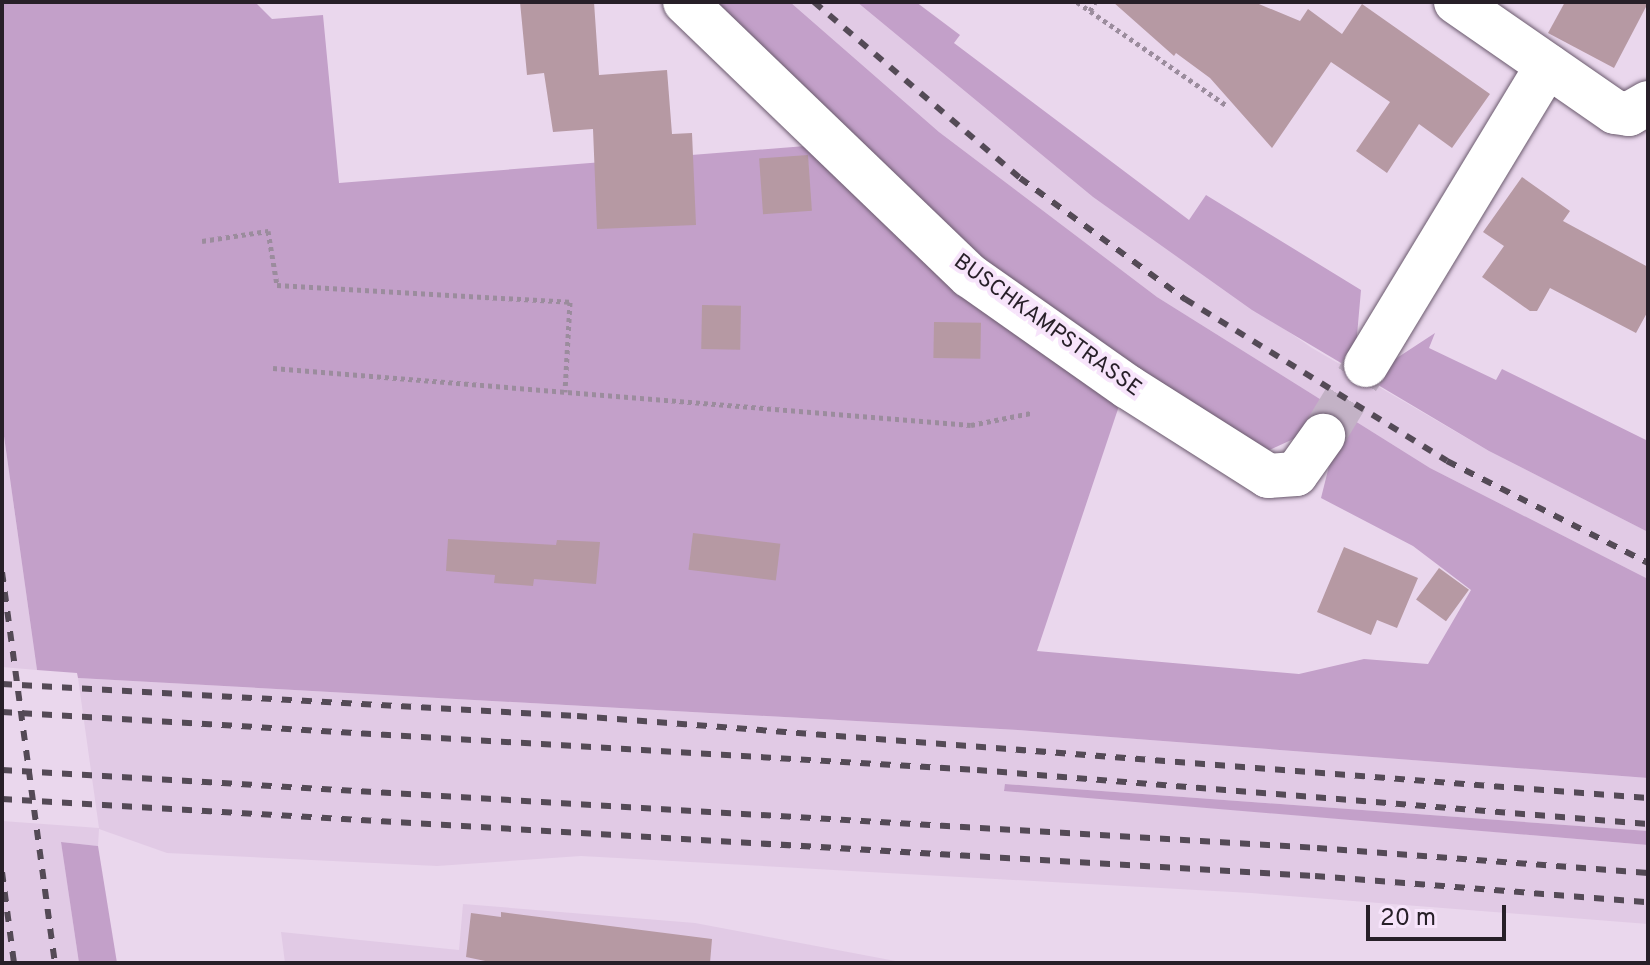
<!DOCTYPE html>
<style>
body{margin:0}
#map{position:relative;width:1650px;height:965px;overflow:hidden;background:#ead7ed;font-family:Overpass,sans-serif}
div>[style]{position:absolute}
.built>*{inset:0;background:#e1cae5}
.green>*{inset:0;background:#c3a0c9}
.building>*{inset:0;background:#b699a3;transform-origin:0 0}
.minor-tunnel>*{height:44px;margin-top:-22px;transform-origin:0;background:repeating-linear-gradient(90deg,#c3b2c6 0 44px,transparent 0 66px)}
.path>*{height:5px;margin-top:-2.5px;transform-origin:0;background:repeating-linear-gradient(90deg,#9b8c9d 0 4px,transparent 0 8px)}
.roads{filter:drop-shadow(0 0 2px #6a5a6d) drop-shadow(0 0 2px #6a5a6d)}
.minor>*{height:44px;margin:-22px;padding:0 22px;transform-origin:22px;border-radius:22px;background:#fff}
.rail>*{height:6px;margin-top:-3px;transform-origin:0;background:repeating-linear-gradient(90deg,#544a56 0 10px,transparent 0 20px)}
span{translate:-50% -50%;white-space:nowrap;text-align:center;line-height:1.15;-webkit-text-stroke:8px #f7e4fb;paint-order:stroke}
.street-label{font-size:22px;color:#271f28}
.frame{position:absolute;inset:0;border:4px solid #271f28;pointer-events:none}
.scale{position:absolute;left:1366px;top:905px;width:140px;height:36px;box-sizing:border-box;border:4px solid #271f28;border-top:0;padding-left:10px;font-size:24px;line-height:28px;white-space:nowrap;color:#271f28;-webkit-text-stroke:6px #f7e4fb;paint-order:stroke}
</style>
<div id="map">
<div class="built">
<div style="clip-path:polygon(790px 2px,857px 2px,1093px 197px,1312px 348px,1489px 451px,1648px 532px,1648px 579px,1430px 468px,1157px 297px,939px 132px)"></div>
<div style="clip-path:polygon(2px 422px,37px 670px,2px 667px)"></div>
<div style="clip-path:polygon(78px 678px,1018px 730px,1648px 778px,1648px 831px,1006px 784px,1004px 790px,1648px 845px,1648px 924px,1251px 893px,581px 856px,437px 866px,167px 853px,99px 829px,98px 846px,61px 842px,79px 963px,2px 963px,2px 821px,99px 828px)"></div>
<div style="clip-path:polygon(463px 904px,695px 923px,906px 963px,285px 963px,281px 932px,459px 950px)"></div>
</div>
<div class="green">
<div style="clip-path:polygon(2px 2px,255px 2px,272px 19px,323px 15px,339px 183px,818px 145px,1122px 397px,1037px 651px,1299px 674px,1364px 659px,1428px 664px,1471px 590px,1413px 546px,1321px 498px,1335px 442px,1313px 430px,1261px 454px,976px 262px,696px 2px,790px 2px,939px 132px,1157px 297px,1430px 468px,1648px 579px,1648px 778px,1018px 730px,78px 678px,77px 673px,37px 670px,2px 422px)"></div>
<div style="clip-path:polygon(857px 2px,916px 2px,960px 35px,954px 43px,1189px 220px,1206px 195px,1361px 290px,1355px 358px,1377px 371px,1435px 333px,1429px 348px,1496px 380px,1502px 369px,1648px 441px,1648px 532px,1489px 451px,1252px 310px,1093px 197px)"></div>
<div style="clip-path:polygon(1005px 784px,1648px 831px,1648px 845px,1004px 791px)"></div>
<div style="clip-path:polygon(61px 842px,98px 846px,117px 963px,79px 963px)"></div>
</div>
<div class="building">
<div style="clip-path:polygon(520px 2px,594px 2px,599px 75px,667px 70px,672px 134px,692px 133px,696px 225px,597px 229px,593px 129px,553px 132px,544px 73px,527px 75px)"></div>
<div style="clip-path:polygon(1113px 2px,1254px 2px,1300px 21px,1308px 9px,1342px 34px,1362px 4px,1490px 94px,1452px 148px,1419px 124px,1387px 173px,1356px 151px,1390px 102px,1331px 62px,1272px 148px,1210px 78px,1176px 53px,1174px 56px)"></div>
<div style="clip-path:polygon(1565px 2px,1648px 2px,1648px 3px,1614px 68px,1548px 33px)"></div>
<div style="left:808px;top:155px;width:56px;height:49px;rotate:86deg"></div>
<div style="clip-path:polygon(1522px 177px,1570px 211px,1563px 221px,1648px 267px,1648px 311px,1636px 333px,1550px 288px,1537px 311px,1530px 311px,1482px 277px,1504px 246px,1483px 232px)"></div>
<div style="left:702px;top:305px;width:39px;height:44px;rotate:1deg"></div>
<div style="left:934px;top:322px;width:47px;height:36px;rotate:1deg"></div>
<div style="left:693px;top:533px;width:88px;height:37px;rotate:7deg"></div>
<div style="clip-path:polygon(448px 539px,556px 545px,557px 540px,600px 542px,596px 584px,534px 579px,533px 586px,494px 583px,495px 575px,446px 571px)"></div>
<div style="clip-path:polygon(1344px 547px,1418px 578px,1397px 628px,1377px 620px,1371px 635px,1317px 612px)"></div>
<div style="left:1439px;top:568px;width:37px;height:39px;rotate:36deg"></div>
<div style="clip-path:polygon(501px 912px,712px 939px,710px 963px,495px 963px,466px 957px,471px 913px,501px 917px)"></div>
</div>
<div class="minor-tunnel">
<div style="left:1323px;top:436px;width:83px;rotate:-58.8deg"></div>
</div>
<div class="path">
<div style="left:1077px;top:2px;width:183px;rotate:34.7deg"></div>
<div style="left:1090px;top:11px;width:10px;rotate:-61deg"></div>
<div style="left:202px;top:241px;width:67px;rotate:-8.6deg"></div>
<div style="left:268px;top:231px;width:55px;rotate:80.5deg"></div>
<div style="left:277px;top:285px;width:293px;rotate:3.3deg"></div>
<div style="left:570px;top:302px;width:90px;rotate:93.2deg"></div>
<div style="left:273px;top:368px;width:700px;rotate:4.67deg"></div>
<div style="left:971px;top:425px;width:61px;rotate:-11.3deg"></div>
</div>
<div class="roads">
<div class="minor">
<div style="left:685px;top:2px;width:395px;rotate:43.9deg"></div>
<div style="left:970px;top:276px;width:193px;rotate:35.1deg"></div>
<div style="left:1128px;top:387px;width:166px;rotate:32.4deg"></div>
<div style="left:1268px;top:476px;width:28px;rotate:-4deg"></div>
<div style="left:1296px;top:474px;width:47px;rotate:-54.6deg"></div>
<div style="left:1456px;top:2px;width:193px;rotate:34.7deg"></div>
<div style="left:1615px;top:112px;width:14px;rotate:8deg"></div>
<div style="left:1629px;top:114px;width:22px;rotate:-30deg"></div>
<div style="left:1366px;top:365px;width:350px;rotate:-58.8deg"></div>
</div>
</div>
<div class="rail">
<div style="left:814px;top:2px;width:271px;rotate:40.5deg"></div>
<div style="left:1020px;top:178px;width:205px;rotate:36.3deg"></div>
<div style="left:1185px;top:299px;width:308px;rotate:31.7deg"></div>
<div style="left:1447px;top:461px;width:225px;rotate:26.9deg"></div>
<div style="left:2px;top:572px;width:395px;rotate:82.3deg"></div>
<div style="left:2px;top:684px;width:576px;rotate:3.19deg"></div>
<div style="left:577px;top:716px;width:1074px;rotate:4.38deg"></div>
<div style="left:2px;top:712px;width:977px;rotate:3.4deg"></div>
<div style="left:977px;top:770px;width:673px;rotate:4.6deg"></div>
<div style="left:2px;top:770px;width:1317px;rotate:3.39deg"></div>
<div style="left:1317px;top:848px;width:332px;rotate:4.3deg"></div>
<div style="left:2px;top:799px;width:1315px;rotate:3.36deg"></div>
<div style="left:1315px;top:876px;width:334px;rotate:4.5deg"></div>
<div style="left:2px;top:872px;width:92px;rotate:82.5deg"></div>
</div>
<div class="street-label">
<span style="left:1047px;top:326px;rotate:36deg">BUSCHKAMPSTRASSE</span>
</div>
<div class="frame"></div>
<div class="scale">20 m</div>
</div>
